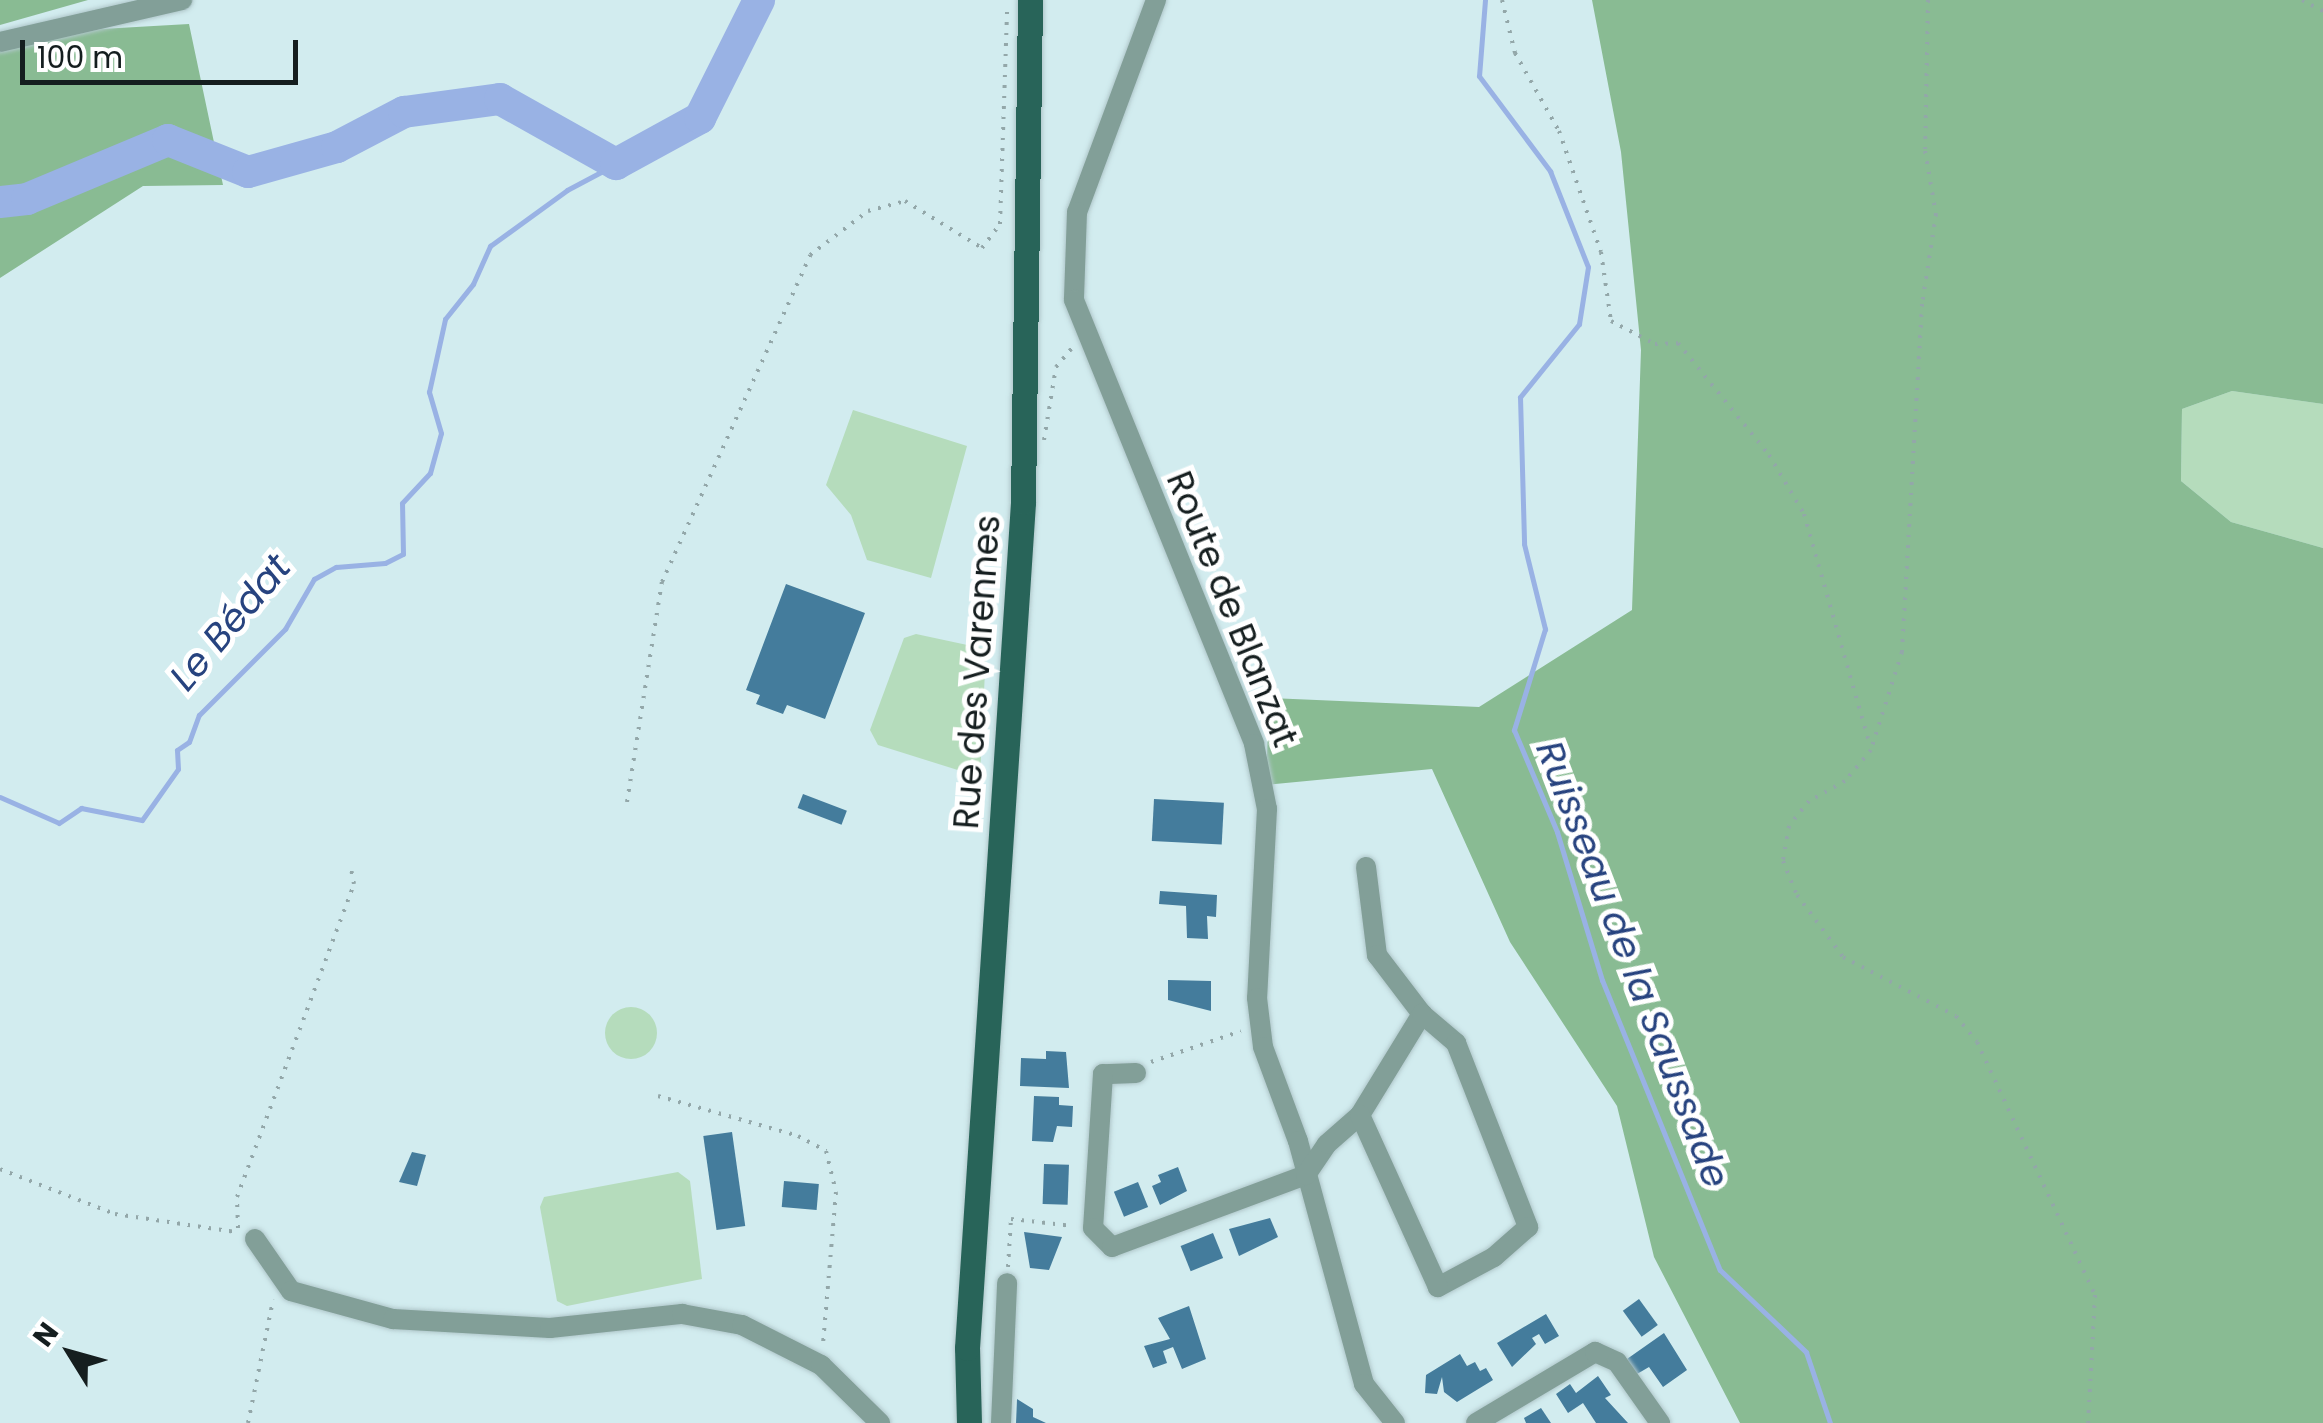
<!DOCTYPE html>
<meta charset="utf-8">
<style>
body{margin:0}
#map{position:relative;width:2323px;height:1423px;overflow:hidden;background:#d2ecef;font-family:Poppins,sans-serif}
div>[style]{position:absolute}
.green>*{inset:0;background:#b5dcbc}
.round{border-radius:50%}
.forest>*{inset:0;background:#89bb93}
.stream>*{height:5px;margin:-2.5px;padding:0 2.5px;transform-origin:2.5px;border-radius:2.5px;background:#99b2e4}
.river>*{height:32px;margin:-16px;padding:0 16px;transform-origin:16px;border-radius:16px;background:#99b2e4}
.building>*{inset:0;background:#447c9c;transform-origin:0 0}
.path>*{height:4px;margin-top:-2px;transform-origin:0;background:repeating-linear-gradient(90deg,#93a7a9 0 2.5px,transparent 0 10.5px)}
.roads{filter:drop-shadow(0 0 2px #b0c7ca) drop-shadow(0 0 2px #b0c7ca)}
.minor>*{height:20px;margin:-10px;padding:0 10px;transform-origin:10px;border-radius:10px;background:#829f98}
.major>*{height:25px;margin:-12.5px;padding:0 12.5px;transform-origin:12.5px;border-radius:12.5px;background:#286459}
span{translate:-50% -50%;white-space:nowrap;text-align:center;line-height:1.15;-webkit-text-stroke:10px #fff;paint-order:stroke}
.street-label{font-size:35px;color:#151e1f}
.water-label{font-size:38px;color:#27437f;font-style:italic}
.north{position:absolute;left:20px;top:1303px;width:100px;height:100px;-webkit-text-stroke:8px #fff;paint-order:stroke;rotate:307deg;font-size:28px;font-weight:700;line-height:40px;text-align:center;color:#151e1f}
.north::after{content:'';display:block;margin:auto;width:35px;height:45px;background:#151e1f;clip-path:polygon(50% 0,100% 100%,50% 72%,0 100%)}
.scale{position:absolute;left:20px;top:40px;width:278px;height:45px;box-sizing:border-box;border:5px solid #151e1f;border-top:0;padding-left:12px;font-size:30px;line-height:35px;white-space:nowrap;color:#151e1f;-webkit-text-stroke:8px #fff;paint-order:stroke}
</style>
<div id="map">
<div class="green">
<div style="clip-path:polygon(2232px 391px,2323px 404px,2323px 548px,2231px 522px,2181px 481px,2182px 409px)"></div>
<div style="clip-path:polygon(853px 410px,967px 446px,931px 578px,867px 560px,851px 515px,826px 485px)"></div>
<div style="clip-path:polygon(916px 634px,986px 649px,980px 777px,878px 745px,870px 730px,904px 638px)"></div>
<div class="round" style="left:605px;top:1007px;width:52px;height:52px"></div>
<div style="clip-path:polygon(678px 1172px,690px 1181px,702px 1279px,567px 1306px,557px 1301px,540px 1207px,544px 1197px)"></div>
</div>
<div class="forest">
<div style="clip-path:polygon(0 0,88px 0,0 25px)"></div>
<div style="clip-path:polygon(1592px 0,2323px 0,2323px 404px,2232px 391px,2182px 409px,2181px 481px,2231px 522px,2323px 548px,2323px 1423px,1740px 1423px,1654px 1257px,1617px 1106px,1510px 942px,1432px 769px,1266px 785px,1269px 698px,1479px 707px,1632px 610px,1641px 350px,1621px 152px)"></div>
<div style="clip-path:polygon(189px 24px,223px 185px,143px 186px,0 278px,0 51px,101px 29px)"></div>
</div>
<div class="stream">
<div style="left:1485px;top:0;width:76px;rotate:94.5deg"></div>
<div style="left:1479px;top:76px;width:119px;rotate:53.2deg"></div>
<div style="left:1550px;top:171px;width:103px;rotate:68.4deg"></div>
<div style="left:1588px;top:267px;width:58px;rotate:99deg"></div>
<div style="left:1579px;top:324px;width:94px;rotate:128.9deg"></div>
<div style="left:1520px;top:397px;width:147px;rotate:88.4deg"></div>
<div style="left:1524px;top:544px;width:88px;rotate:76.1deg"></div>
<div style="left:1545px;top:629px;width:106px;rotate:107.1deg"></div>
<div style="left:1514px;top:730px;width:111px;rotate:67.1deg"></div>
<div style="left:1557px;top:832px;width:155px;rotate:73.1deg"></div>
<div style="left:1602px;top:980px;width:313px;rotate:67.9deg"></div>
<div style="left:1720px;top:1270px;width:119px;rotate:43.6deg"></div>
<div style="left:1806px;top:1352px;width:75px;rotate:71.3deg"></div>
<div style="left:0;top:797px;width:64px;rotate:23.8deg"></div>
<div style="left:59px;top:823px;width:27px;rotate:-34deg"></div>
<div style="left:81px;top:808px;width:62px;rotate:11.1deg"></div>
<div style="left:142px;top:820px;width:62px;rotate:-54.8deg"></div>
<div style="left:178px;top:769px;width:19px;rotate:-93deg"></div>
<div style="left:177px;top:750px;width:14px;rotate:-34deg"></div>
<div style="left:189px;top:742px;width:29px;rotate:-70deg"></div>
<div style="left:199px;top:715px;width:122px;rotate:-45deg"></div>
<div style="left:285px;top:629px;width:58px;rotate:-59.9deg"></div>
<div style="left:314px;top:579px;width:25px;rotate:-29deg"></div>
<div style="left:336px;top:567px;width:49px;rotate:-4.7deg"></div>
<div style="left:385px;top:563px;width:20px;rotate:-27deg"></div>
<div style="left:403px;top:554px;width:51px;rotate:-91.1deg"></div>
<div style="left:402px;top:503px;width:41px;rotate:-47deg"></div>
<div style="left:430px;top:473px;width:41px;rotate:-74.6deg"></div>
<div style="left:441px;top:433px;width:43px;rotate:-106.3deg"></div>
<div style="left:429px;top:392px;width:75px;rotate:-77.6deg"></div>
<div style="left:445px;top:319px;width:45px;rotate:-51.3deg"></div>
<div style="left:473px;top:284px;width:42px;rotate:-65.9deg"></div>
<div style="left:490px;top:246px;width:95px;rotate:-36deg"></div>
<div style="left:567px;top:190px;width:55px;rotate:-28deg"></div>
</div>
<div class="river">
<div style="left:0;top:202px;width:27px;rotate:-6deg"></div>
<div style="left:27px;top:199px;width:153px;rotate:-22.7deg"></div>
<div style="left:168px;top:140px;width:86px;rotate:21.8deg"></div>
<div style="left:248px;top:172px;width:92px;rotate:-15.7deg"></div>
<div style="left:337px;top:147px;width:76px;rotate:-27.6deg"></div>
<div style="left:404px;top:112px;width:97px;rotate:-7.7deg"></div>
<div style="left:500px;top:99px;width:133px;rotate:29.3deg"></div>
<div style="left:616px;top:164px;width:96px;rotate:-28.7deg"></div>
<div style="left:700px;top:118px;width:132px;rotate:-63.4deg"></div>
</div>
<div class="building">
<div style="clip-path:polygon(786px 584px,865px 613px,825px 719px,787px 705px,783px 714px,756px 704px,760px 695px,746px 690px)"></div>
<div style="left:803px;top:794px;width:47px;height:15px;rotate:21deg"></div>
<div style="left:1154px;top:799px;width:70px;height:42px;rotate:3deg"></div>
<div style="clip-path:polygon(1160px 891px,1217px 895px,1216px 917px,1207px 916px,1208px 939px,1187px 938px,1186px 906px,1159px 904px)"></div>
<div style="clip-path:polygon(1168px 980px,1211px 981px,1211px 1011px,1168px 1000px)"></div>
<div style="clip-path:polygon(1046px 1051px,1066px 1052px,1069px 1088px,1020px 1086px,1021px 1058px,1046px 1059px)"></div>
<div style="clip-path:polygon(1034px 1096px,1059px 1097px,1059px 1105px,1073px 1106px,1072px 1127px,1057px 1126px,1053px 1142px,1032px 1141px)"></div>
<div style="left:732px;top:1132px;width:95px;height:29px;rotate:82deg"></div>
<div style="clip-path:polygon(412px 1152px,426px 1155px,417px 1186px,399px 1182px)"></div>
<div style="left:1044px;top:1164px;width:25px;height:40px;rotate:2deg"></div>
<div style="clip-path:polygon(1178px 1167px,1187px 1191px,1160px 1205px,1152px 1186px,1161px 1182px,1158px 1175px)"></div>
<div style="left:784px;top:1181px;width:35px;height:26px;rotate:5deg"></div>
<div style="left:1138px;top:1182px;width:27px;height:26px;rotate:68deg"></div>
<div style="clip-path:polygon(1270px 1218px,1278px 1237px,1239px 1256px,1229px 1229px)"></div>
<div style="clip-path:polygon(1024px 1232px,1062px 1237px,1049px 1270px,1030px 1268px)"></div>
<div style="left:1213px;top:1233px;width:27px;height:35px;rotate:68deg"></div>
<div style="left:1639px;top:1299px;width:32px;height:20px;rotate:54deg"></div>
<div style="clip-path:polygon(1189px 1306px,1206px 1359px,1182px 1369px,1173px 1347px,1163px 1351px,1167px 1363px,1153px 1368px,1144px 1346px,1170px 1339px,1158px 1318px)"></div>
<div style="clip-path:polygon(1546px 1314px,1559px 1336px,1545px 1344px,1539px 1334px,1532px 1338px,1536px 1344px,1512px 1367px,1497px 1343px)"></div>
<div style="clip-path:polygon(1664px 1333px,1687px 1370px,1663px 1387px,1649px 1367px,1637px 1374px,1627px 1359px)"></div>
<div style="clip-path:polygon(1460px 1354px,1467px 1366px,1475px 1362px,1480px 1371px,1486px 1368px,1493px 1380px,1457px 1402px,1444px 1392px,1442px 1377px,1437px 1394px,1425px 1393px,1426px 1375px)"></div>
<div style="clip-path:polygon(1598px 1376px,1611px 1395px,1605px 1398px,1628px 1423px,1596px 1423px,1583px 1403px,1568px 1413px,1556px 1394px,1570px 1384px,1576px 1393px)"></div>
<div style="clip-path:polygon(1017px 1399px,1033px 1409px,1033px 1417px,1046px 1423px,1016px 1423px)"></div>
<div style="clip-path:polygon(1541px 1408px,1551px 1423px,1526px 1423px,1524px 1418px)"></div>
</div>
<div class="path">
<div style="left:1502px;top:0;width:55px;rotate:76.2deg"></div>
<div style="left:1515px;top:53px;width:90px;rotate:60.6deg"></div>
<div style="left:1559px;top:131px;width:128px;rotate:70.9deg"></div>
<div style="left:1601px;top:252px;width:70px;rotate:81.8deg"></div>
<div style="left:1611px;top:321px;width:50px;rotate:27.6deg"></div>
<div style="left:1655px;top:344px;width:23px;rotate:-2deg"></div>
<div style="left:1678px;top:343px;width:144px;rotate:50.9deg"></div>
<div style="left:1769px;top:455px;width:69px;rotate:59.3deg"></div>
<div style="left:1804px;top:514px;width:241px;rotate:74.1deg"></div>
<div style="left:1928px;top:0;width:151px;rotate:91.1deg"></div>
<div style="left:1925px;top:151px;width:64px;rotate:80.1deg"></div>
<div style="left:1936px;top:214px;width:91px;rotate:98.8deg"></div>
<div style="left:1922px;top:304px;width:349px;rotate:93.3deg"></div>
<div style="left:1902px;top:652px;width:103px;rotate:107.6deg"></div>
<div style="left:1871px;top:750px;width:40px;rotate:130deg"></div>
<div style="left:1845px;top:781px;width:41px;rotate:150.9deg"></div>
<div style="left:1809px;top:801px;width:32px;rotate:129deg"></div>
<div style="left:1789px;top:826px;width:36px;rotate:100deg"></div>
<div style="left:1783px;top:861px;width:37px;rotate:68deg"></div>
<div style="left:1797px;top:895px;width:77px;rotate:53.4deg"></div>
<div style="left:1843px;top:957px;width:127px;rotate:27.6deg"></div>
<div style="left:1956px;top:1016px;width:33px;rotate:51deg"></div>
<div style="left:1977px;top:1042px;width:279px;rotate:65deg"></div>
<div style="left:2095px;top:1295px;width:128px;rotate:93.1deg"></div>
<div style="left:2302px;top:0;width:24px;rotate:28deg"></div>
<div style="left:1044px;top:440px;width:74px;rotate:-80.7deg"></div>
<div style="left:1056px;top:367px;width:25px;rotate:-50deg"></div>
<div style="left:627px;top:802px;width:223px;rotate:-81deg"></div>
<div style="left:662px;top:582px;width:359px;rotate:-65.6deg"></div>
<div style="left:810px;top:255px;width:73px;rotate:-37.2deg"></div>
<div style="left:868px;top:211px;width:38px;rotate:-15deg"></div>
<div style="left:905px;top:201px;width:90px;rotate:31.4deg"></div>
<div style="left:982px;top:248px;width:30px;rotate:-53deg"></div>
<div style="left:1000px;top:224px;width:215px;rotate:-88.1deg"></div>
<div style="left:1151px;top:1062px;width:95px;rotate:-19deg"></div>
<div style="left:658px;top:1096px;width:146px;rotate:15.9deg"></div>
<div style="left:798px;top:1136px;width:32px;rotate:28deg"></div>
<div style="left:826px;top:1151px;width:42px;rotate:76.3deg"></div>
<div style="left:836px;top:1192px;width:154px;rotate:94.9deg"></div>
<div style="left:0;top:1169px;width:123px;rotate:21.4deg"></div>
<div style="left:115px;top:1214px;width:122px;rotate:8.5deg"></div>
<div style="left:238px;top:1228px;width:31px;rotate:-92deg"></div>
<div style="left:237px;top:1197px;width:334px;rotate:-69.5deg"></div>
<div style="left:354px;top:884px;width:15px;rotate:-101deg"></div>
<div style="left:1008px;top:1267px;width:48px;rotate:-86.4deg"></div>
<div style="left:1011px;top:1219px;width:62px;rotate:6.4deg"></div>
<div style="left:248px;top:1423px;width:126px;rotate:-78.5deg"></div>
</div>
<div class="roads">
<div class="minor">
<div style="left:1156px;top:0;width:226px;rotate:110.4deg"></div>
<div style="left:1077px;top:212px;width:88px;rotate:92deg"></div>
<div style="left:1074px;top:300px;width:479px;rotate:67.9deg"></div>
<div style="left:1254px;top:744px;width:66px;rotate:78.7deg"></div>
<div style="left:1267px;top:809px;width:189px;rotate:93deg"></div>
<div style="left:1257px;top:998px;width:49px;rotate:83deg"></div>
<div style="left:1263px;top:1047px;width:100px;rotate:69.6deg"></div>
<div style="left:1298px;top:1141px;width:252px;rotate:74.8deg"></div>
<div style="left:1364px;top:1384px;width:50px;rotate:51.5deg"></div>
<div style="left:0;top:42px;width:187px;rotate:-13deg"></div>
<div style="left:1366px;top:867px;width:89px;rotate:82.9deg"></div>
<div style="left:1377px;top:955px;width:74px;rotate:52.7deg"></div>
<div style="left:1136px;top:1073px;width:33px;rotate:178deg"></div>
<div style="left:1103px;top:1074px;width:154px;rotate:93.7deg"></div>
<div style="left:1093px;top:1228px;width:27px;rotate:45deg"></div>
<div style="left:1112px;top:1247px;width:207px;rotate:-20.4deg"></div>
<div style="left:1306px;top:1175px;width:37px;rotate:-56deg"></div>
<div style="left:1327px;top:1144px;width:44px;rotate:-41.3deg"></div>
<div style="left:1360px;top:1115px;width:119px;rotate:-58.5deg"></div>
<div style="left:1422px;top:1014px;width:45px;rotate:40.5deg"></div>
<div style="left:1456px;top:1043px;width:198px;rotate:68.6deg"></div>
<div style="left:1528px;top:1227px;width:45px;rotate:138.6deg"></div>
<div style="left:1494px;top:1257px;width:64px;rotate:151.8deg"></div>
<div style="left:1438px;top:1287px;width:189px;rotate:-114.4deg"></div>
<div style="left:255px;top:1239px;width:63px;rotate:55.3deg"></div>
<div style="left:291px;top:1291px;width:106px;rotate:15.4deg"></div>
<div style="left:393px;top:1319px;width:157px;rotate:3.3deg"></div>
<div style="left:550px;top:1328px;width:133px;rotate:-6.1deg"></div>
<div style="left:682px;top:1314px;width:61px;rotate:10.4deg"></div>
<div style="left:742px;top:1325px;width:89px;rotate:26.9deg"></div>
<div style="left:821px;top:1365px;width:83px;rotate:44.5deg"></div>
<div style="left:1001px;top:1423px;width:140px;rotate:-87.5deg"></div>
<div style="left:1476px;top:1423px;width:139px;rotate:-30.8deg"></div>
<div style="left:1595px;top:1352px;width:24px;rotate:24deg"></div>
<div style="left:1617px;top:1362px;width:75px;rotate:54.8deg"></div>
</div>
<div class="major">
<div style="left:969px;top:1423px;width:75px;rotate:-91.5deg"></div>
<div style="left:967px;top:1348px;width:848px;rotate:-86.21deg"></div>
<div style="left:1023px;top:502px;width:502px;rotate:-89.2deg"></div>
</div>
</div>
<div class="street-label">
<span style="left:1232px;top:609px;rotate:68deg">Route de Blanzat</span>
<span style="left:977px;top:672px;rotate:-86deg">Rue des Varennes</span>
</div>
<div class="water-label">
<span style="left:230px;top:622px;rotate:-50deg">Le Bédat</span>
<span style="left:1633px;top:964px;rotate:69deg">Ruisseau de la Saussade</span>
</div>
<div class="north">N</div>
<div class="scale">100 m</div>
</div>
